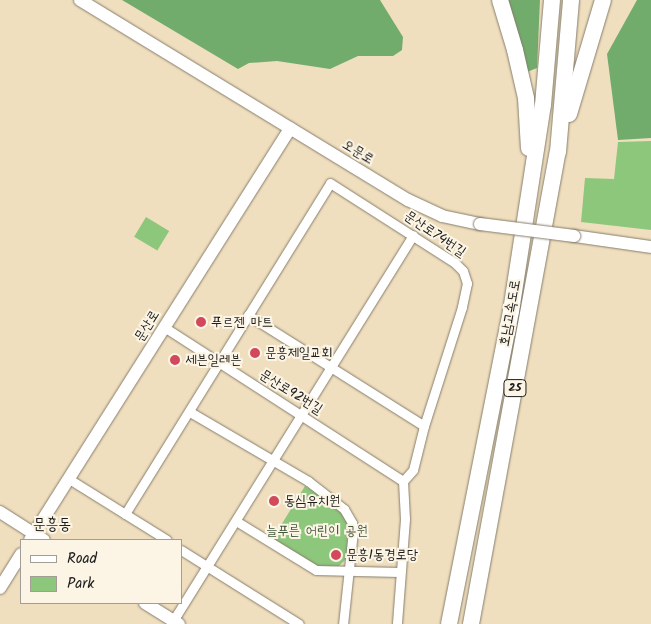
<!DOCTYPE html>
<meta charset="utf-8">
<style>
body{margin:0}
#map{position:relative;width:651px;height:624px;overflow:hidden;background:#f0dfbe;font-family:Kalam,"Poor Story",sans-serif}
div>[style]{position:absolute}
.green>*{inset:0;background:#8dc77c;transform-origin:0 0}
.forest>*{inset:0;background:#72ac6c}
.roads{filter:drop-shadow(0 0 1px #867e6d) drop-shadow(0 0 1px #867e6d)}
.street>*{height:9px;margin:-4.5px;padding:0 4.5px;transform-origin:4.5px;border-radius:4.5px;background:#fff}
.secondary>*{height:12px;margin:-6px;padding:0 6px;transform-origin:6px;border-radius:6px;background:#fff}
.highway>*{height:16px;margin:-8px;padding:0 8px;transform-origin:8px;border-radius:8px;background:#fff}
.bridges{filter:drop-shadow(0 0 1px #867e6d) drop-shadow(0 0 1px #867e6d)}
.secondary-bridge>*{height:12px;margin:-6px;padding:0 6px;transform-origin:6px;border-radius:6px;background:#fff}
.dots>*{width:14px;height:14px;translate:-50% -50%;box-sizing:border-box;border:2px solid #fcf5e5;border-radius:50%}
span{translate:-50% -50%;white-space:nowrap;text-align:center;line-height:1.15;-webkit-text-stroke:4px #fcf5e5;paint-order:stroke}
.shield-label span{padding:1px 4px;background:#fcf5e5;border:1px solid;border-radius:4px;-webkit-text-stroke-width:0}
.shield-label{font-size:12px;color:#1c1c1c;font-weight:700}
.street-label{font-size:14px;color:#1c1c1c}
.poi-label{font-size:14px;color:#1c1c1c}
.left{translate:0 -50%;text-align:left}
.park-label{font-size:14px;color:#44583e}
.quarter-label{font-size:16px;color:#1c1c1c}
.legend{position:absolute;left:20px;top:539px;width:162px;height:65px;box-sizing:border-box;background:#fcf5e5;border:1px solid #a29e95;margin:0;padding:6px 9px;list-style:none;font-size:15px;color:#1c1c1c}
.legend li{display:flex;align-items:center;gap:10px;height:25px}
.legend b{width:25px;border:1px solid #a29e95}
</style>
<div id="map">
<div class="green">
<div style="clip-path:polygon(651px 141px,651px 230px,581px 222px,585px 178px,614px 179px,618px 142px)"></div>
<div style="left:146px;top:217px;width:27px;height:23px;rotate:31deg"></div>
<div style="clip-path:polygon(305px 486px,334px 505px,348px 520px,347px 558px,339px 566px,319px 567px,272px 540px)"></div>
</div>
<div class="forest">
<div style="clip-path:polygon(122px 0,380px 0,403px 37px,402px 50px,393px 56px,358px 56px,330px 69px,277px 61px,249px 63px,238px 69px)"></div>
<div style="clip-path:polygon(504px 0,540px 0,537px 68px,527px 72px)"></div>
<div style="clip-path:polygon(637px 0,651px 0,651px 138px,618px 140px,607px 54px)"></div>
</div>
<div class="roads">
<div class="street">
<div style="left:248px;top:315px;width:208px;rotate:32.2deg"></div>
<div style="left:164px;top:327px;width:284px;rotate:32.8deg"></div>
<div style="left:190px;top:412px;width:137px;rotate:30.3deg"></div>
<div style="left:308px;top:481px;width:46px;rotate:37.9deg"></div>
<div style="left:344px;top:509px;width:16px;rotate:60deg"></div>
<div style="left:352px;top:523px;width:8px;rotate:83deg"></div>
<div style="left:353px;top:531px;width:94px;rotate:96.1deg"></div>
<div style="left:69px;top:479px;width:115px;rotate:31.9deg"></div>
<div style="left:125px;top:514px;width:389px;rotate:-58.2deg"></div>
<div style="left:330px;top:183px;width:148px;rotate:32.6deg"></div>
<div style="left:455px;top:263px;width:11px;rotate:45deg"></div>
<div style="left:463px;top:271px;width:13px;rotate:72deg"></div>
<div style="left:467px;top:283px;width:25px;rotate:102deg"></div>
<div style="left:462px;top:307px;width:125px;rotate:107.7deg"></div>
<div style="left:424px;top:426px;width:45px;rotate:104deg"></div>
<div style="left:413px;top:470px;width:15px;rotate:132deg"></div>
<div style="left:403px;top:481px;width:38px;rotate:87deg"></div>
<div style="left:405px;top:519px;width:105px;rotate:94.4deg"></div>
<div style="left:236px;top:521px;width:94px;rotate:31.5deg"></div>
<div style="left:316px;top:570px;width:83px;rotate:1.4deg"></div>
<div style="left:181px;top:550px;width:139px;rotate:32.1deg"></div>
<div style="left:171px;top:624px;width:458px;rotate:-58.1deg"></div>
</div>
<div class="secondary">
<div style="left:80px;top:0;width:384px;rotate:31.4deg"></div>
<div style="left:408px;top:200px;width:38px;rotate:25deg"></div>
<div style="left:442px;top:216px;width:39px;rotate:12deg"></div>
<div style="left:574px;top:236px;width:78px;rotate:8.1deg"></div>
<div style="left:0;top:512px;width:52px;rotate:32.5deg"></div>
<div style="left:30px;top:540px;width:487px;rotate:-57.7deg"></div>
<div style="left:0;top:588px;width:40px;rotate:-58deg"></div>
<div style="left:145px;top:603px;width:40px;rotate:32deg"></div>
</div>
<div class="highway">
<div style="left:500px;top:0;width:52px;rotate:73.3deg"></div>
<div style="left:515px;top:50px;width:49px;rotate:77.1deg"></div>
<div style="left:526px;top:98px;width:50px;rotate:86.6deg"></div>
<div style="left:569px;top:114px;width:119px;rotate:-73.4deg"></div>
<div style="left:449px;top:624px;width:319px;rotate:-78.8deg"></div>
<div style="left:511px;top:311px;width:208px;rotate:-81.2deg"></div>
<div style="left:543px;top:105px;width:105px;rotate:-85.1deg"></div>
<div style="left:471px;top:624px;width:480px;rotate:-79.6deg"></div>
<div style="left:558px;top:152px;width:153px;rotate:-85.1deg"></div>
</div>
</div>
<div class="bridges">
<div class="secondary-bridge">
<div style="left:480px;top:224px;width:95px;rotate:7.3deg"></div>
</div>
</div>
<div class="dots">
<div style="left:201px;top:322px;background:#d1495b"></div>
<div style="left:255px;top:353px;background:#d1495b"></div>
<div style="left:175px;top:360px;background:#d1495b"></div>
<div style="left:274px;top:501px;background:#d1495b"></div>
<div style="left:336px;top:555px;background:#d1495b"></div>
</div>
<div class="shield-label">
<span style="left:515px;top:388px">25</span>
</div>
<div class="street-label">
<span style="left:358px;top:152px;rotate:31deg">오문로</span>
<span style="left:435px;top:234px;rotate:34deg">문산로74번길</span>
<span style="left:510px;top:313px;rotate:-80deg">호남고속도로</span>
<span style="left:147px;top:326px;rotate:-58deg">문산로</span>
<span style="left:291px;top:392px;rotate:32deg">문산로92번길</span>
</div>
<div class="poi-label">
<span class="left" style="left:211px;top:322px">푸르젠 마트</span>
<span class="left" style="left:265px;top:353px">문흥제일교회</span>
<span class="left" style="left:185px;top:360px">세븐일레븐</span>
<span class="left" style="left:284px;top:501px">동심유치원</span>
<span class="left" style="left:346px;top:555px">문흥1동경로당</span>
</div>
<div class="park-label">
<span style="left:317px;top:531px">늘푸른 어린이 공원</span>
</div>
<div class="quarter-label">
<span style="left:52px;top:525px">문흥동</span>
</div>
<ul class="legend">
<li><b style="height:6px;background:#fff"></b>Road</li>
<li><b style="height:14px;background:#8dc77c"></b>Park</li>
</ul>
</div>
